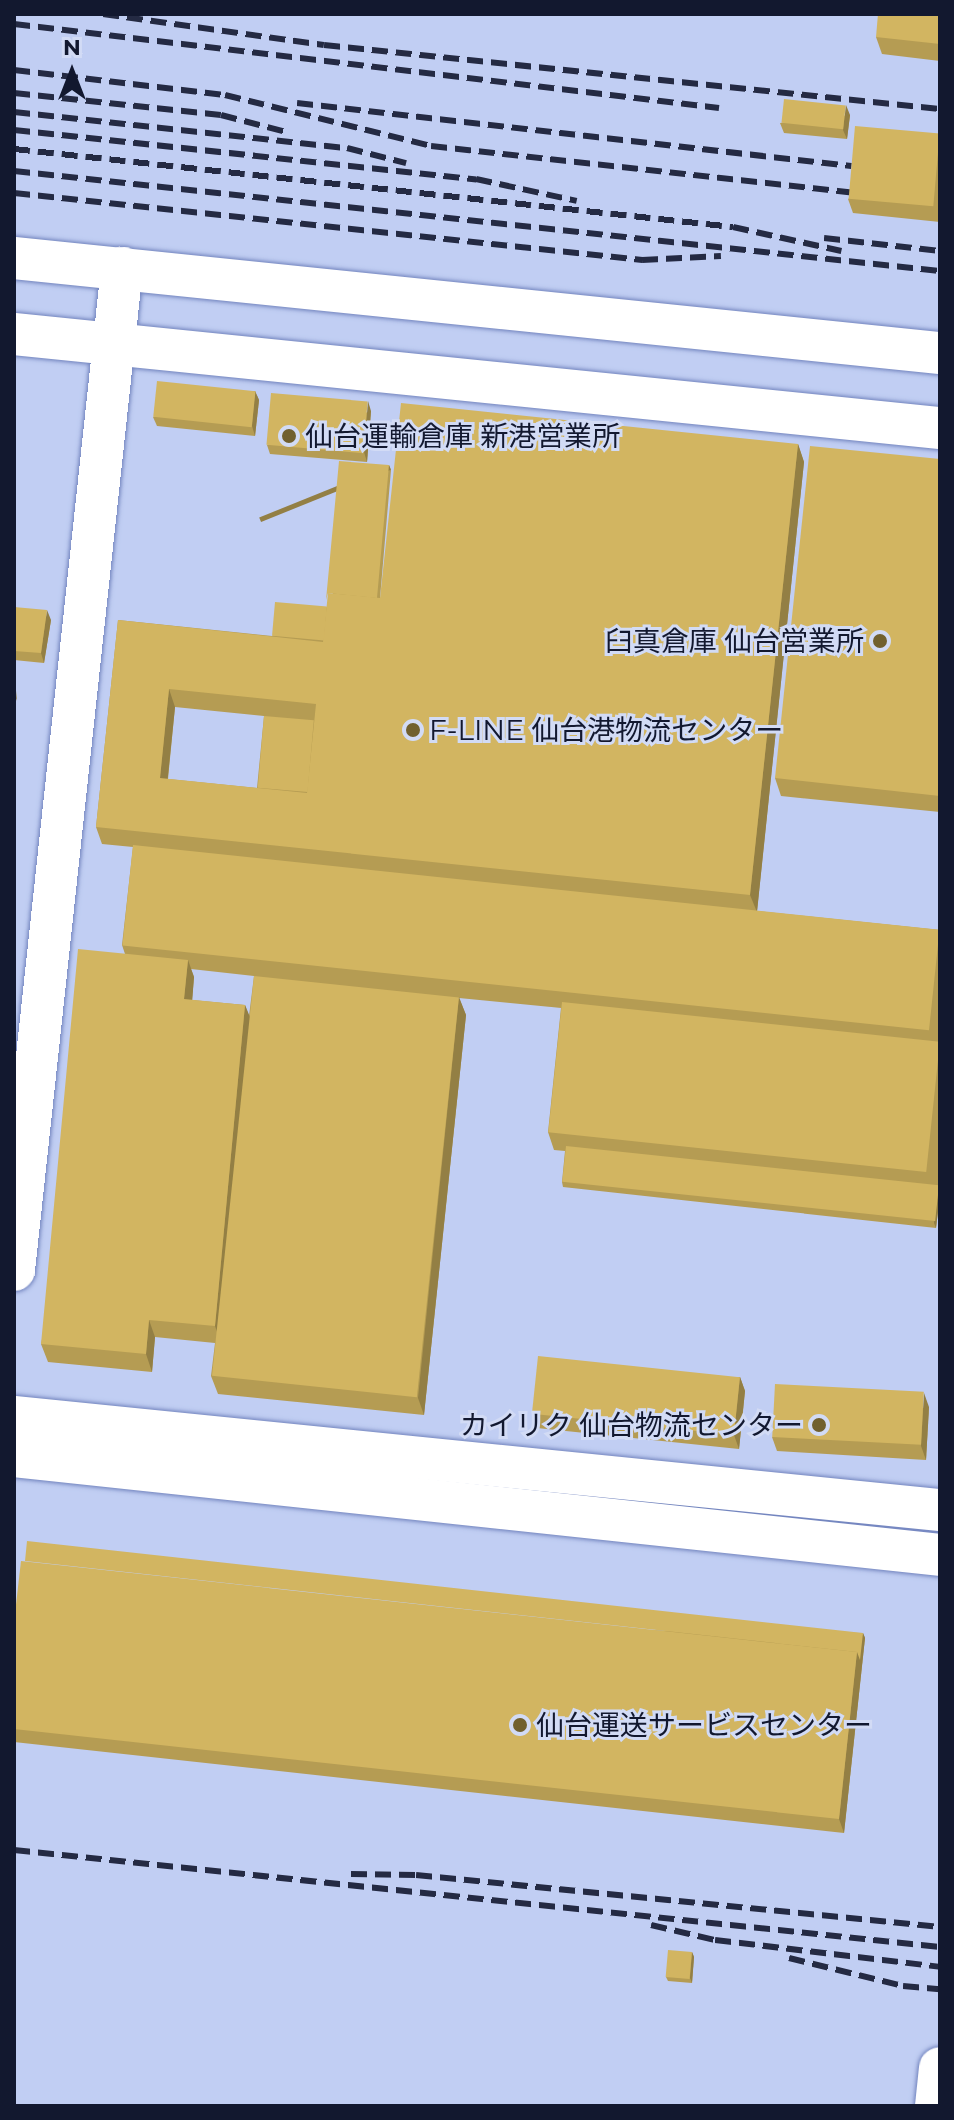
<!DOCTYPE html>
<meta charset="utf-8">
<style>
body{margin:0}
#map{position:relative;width:954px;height:2120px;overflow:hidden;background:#c1cef3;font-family:Montserrat,"Noto Sans JP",sans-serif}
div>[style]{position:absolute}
.roads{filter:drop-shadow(0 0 2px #7284be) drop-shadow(0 0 2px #7284be)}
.tertiary>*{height:42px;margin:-21px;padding:0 21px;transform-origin:21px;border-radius:21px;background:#fff}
.rail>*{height:6px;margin-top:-3px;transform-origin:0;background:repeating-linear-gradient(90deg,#242a43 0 16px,transparent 0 24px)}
.wall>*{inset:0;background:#b59c53}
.shaded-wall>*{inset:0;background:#937f44;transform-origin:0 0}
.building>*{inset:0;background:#d2b561;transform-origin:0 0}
.dots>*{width:22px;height:22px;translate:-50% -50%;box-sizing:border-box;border:4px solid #d2dbf5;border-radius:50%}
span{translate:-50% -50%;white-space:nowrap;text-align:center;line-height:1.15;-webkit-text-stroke:6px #d2dbf5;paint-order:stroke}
.poi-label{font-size:28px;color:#12182f}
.left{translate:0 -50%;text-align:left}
.right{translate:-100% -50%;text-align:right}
.frame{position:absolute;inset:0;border:16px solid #12182f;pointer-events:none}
.north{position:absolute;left:32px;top:32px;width:80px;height:80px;-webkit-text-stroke:6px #d2dbf5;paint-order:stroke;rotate:0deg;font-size:22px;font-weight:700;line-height:32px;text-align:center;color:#12182f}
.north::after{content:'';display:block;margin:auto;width:28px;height:36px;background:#12182f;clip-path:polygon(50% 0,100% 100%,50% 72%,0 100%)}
</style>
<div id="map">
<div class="roads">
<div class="tertiary">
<div style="left:14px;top:258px;width:931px;rotate:5.86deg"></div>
<div style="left:14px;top:334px;width:931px;rotate:5.8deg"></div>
<div style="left:14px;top:1270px;width:1008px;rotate:-83.85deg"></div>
<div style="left:14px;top:1417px;width:931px;rotate:5.74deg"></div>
<div style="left:14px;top:1456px;width:931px;rotate:6.1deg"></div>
<div style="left:936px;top:2106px;width:38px;rotate:-84deg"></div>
</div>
</div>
<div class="rail">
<div style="left:103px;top:14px;width:223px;rotate:8deg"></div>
<div style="left:324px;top:45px;width:619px;rotate:5.93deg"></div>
<div style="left:14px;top:24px;width:710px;rotate:6.79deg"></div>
<div style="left:14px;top:70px;width:212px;rotate:6.8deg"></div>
<div style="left:225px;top:95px;width:212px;rotate:13.9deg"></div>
<div style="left:431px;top:146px;width:423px;rotate:6.3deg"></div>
<div style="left:14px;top:93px;width:208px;rotate:6.1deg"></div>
<div style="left:221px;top:115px;width:71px;rotate:14.6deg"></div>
<div style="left:297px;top:103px;width:558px;rotate:6.49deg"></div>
<div style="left:14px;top:112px;width:335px;rotate:6.2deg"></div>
<div style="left:347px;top:148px;width:61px;rotate:14.3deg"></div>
<div style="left:14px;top:130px;width:465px;rotate:6.1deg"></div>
<div style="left:476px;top:179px;width:103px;rotate:12.3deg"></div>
<div style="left:14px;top:149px;width:723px;rotate:6.19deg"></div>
<div style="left:733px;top:227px;width:111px;rotate:12.5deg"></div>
<div style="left:14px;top:171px;width:931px;rotate:6.16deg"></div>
<div style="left:14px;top:193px;width:632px;rotate:6.09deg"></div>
<div style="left:642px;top:260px;width:79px;rotate:-2.9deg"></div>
<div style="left:824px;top:238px;width:117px;rotate:6.4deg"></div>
<div style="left:14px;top:1850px;width:931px;rotate:5.98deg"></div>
<div style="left:351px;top:1874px;width:65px;rotate:0.9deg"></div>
<div style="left:416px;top:1875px;width:527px;rotate:5.67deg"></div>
<div style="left:651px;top:1925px;width:66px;rotate:13.2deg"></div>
<div style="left:715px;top:1940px;width:227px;rotate:6.8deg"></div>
<div style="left:789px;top:1958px;width:117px;rotate:13.8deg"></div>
<div style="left:903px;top:1986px;width:37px;rotate:5deg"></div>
</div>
<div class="wall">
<div style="clip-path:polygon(940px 14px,940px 61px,882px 54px,876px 37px)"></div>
<div style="clip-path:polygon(850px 115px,847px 139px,784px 133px,780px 123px)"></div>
<div style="clip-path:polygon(940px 134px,940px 222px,853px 213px,848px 199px)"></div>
<div style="clip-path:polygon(255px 391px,259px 400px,255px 436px,157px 426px,153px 417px)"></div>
<div style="clip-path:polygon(371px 411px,367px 462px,270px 454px,267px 445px)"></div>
<div style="clip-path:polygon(evenodd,798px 444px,804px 462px,757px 911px,940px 930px,940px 1195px,936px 1228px,563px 1187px,562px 1182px,565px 1151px,554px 1150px,548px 1132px,561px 1008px,459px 998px,466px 1015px,424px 1415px,218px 1394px,211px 1376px,215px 1343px,155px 1337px,152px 1372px,48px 1362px,41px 1344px,125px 954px,122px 945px,133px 847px,102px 844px,96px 827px,118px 620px,272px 636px,327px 607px,389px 465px,391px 470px,380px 598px,798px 444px,175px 707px,264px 716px,257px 788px,168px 779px,175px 707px,798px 444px,191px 969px,254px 976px,249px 1016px,245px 1005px,192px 1000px,194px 977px,191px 969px)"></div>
<div style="clip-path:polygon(940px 459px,940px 812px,781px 796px,775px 778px)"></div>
<div style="clip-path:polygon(14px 607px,51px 620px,44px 663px,14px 660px)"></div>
<div style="clip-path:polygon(740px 1377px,745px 1391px,739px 1449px,537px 1428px,532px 1414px)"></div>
<div style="clip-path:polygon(929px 1407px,926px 1460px,777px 1451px,772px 1437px)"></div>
<div style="clip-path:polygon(14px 1622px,863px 1633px,865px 1638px,844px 1833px,14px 1742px)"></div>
<div style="clip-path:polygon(692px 1952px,694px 1957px,692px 1983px,668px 1981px,666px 1977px)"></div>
</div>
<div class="shaded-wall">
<div style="clip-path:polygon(846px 105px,850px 115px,847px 139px,843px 130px)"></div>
<div style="clip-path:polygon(255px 391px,259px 400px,255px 436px,252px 426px)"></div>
<div style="clip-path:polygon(368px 401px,371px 411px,367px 462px,364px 452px)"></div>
<div style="clip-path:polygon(798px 444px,804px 462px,757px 912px,750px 895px)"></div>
<div style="left:389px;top:465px;width:5px;height:140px;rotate:68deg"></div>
<div style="clip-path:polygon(47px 610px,51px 620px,44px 663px,41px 653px)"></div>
<div style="clip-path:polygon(14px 669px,14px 670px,17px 701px,14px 693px)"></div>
<div style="clip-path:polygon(169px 689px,175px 707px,166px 795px,160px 778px)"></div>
<div style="clip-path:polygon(188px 960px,194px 977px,191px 1016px,184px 999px)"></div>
<div style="clip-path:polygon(459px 997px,466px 1015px,424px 1415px,418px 1398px)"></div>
<div style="clip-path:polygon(245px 1005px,252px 1022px,221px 1343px,215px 1326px)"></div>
<div style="clip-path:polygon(939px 1185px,940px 1195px,936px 1228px,934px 1223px)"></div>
<div style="clip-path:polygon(149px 1320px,155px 1337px,152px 1372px,146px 1354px)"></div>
<div style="clip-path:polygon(740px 1377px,745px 1391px,739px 1449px,734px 1435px)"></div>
<div style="clip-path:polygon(924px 1393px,929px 1407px,926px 1460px,921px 1446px)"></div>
<div style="clip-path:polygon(863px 1633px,865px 1638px,844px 1833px,839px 1819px,857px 1652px)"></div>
<div style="clip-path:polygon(692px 1952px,694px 1957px,692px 1983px,690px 1978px)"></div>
</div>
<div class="building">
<div style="clip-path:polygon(878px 14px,940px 14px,940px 44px,876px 37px)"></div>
<div style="left:784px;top:99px;width:62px;height:24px;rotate:6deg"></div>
<div style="left:855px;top:126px;width:85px;height:73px;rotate:5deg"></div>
<div style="left:157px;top:381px;width:99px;height:36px;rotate:6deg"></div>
<div style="left:271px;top:393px;width:97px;height:52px;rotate:5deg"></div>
<div style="clip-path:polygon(evenodd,401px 403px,798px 444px,750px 895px,96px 827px,118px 620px,323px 642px,328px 593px,380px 598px,401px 403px,169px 689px,316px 704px,307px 793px,160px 778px,169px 689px)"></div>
<div style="clip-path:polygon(810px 446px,940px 459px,940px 796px,775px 778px)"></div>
<div style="clip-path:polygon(339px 461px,389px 465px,377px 598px,328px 593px,326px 600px)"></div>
<div style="left:275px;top:602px;width:52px;height:34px;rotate:5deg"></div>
<div style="clip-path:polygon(14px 607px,47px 610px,41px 653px,14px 651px)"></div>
<div style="left:264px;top:716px;width:50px;height:72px;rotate:5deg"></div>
<div style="left:133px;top:845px;width:811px;height:101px;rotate:6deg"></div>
<div style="clip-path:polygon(78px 949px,188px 960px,184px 999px,245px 1005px,215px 1326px,149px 1320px,146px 1354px,41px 1344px)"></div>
<div style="left:254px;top:976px;width:206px;height:402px;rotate:6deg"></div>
<div style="left:562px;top:1002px;width:380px;height:131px;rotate:6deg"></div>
<div style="left:566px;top:1146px;width:375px;height:36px;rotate:6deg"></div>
<div style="left:538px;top:1356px;width:203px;height:58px;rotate:6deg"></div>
<div style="left:775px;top:1384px;width:149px;height:53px;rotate:3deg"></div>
<div style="clip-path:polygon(27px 1541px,863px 1633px,860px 1660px,857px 1652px,25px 1561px)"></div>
<div style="clip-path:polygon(21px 1561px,857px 1652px,839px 1819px,14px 1729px,14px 1622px)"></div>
<div style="left:668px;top:1950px;width:24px;height:27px;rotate:5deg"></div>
</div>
<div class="dots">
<div style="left:289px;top:436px;background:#71602e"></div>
<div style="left:880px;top:641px;background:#71602e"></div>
<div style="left:413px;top:730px;background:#71602e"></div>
<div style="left:819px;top:1425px;background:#71602e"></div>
<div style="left:520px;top:1725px;background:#71602e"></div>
</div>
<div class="poi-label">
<span class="left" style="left:305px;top:436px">仙台運輸倉庫 新港営業所</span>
<span class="right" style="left:864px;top:641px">臼真倉庫 仙台営業所</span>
<span class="left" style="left:429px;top:730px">F-LINE 仙台港物流センター</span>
<span class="right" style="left:803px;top:1425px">カイリク 仙台物流センター</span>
<span class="left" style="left:536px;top:1725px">仙台運送サービスセンター</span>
</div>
<div class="frame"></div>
<div class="north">N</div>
</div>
